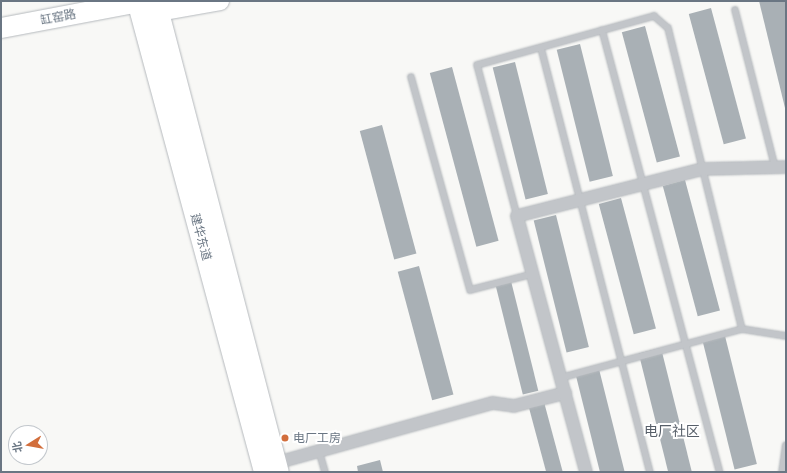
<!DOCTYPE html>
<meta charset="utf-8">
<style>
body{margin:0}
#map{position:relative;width:787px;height:473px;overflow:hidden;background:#f8f8f6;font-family:"Titillium Web","Noto Sans SC",sans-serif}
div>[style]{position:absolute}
.building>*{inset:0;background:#a9b0b5;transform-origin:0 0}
.roads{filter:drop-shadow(0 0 1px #b5b9bd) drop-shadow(0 0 1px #b5b9bd)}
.lane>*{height:6px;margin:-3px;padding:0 3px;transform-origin:3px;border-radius:3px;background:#c2c5c9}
.street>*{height:12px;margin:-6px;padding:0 6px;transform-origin:6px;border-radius:6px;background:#c2c5c9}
.secondary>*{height:18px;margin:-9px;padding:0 9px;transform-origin:9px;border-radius:9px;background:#fff}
.primary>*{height:20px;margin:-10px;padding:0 10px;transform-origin:10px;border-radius:10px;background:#fff}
.dots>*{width:11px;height:11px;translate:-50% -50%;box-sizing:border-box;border:2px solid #fff;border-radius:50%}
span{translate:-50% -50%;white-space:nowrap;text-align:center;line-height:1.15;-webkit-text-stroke:4px #fff;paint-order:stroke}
.street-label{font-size:12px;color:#6a7683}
.poi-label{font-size:12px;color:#6a7683}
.left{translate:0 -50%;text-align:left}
.quarter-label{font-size:14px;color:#575f69}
.frame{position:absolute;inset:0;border:2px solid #6a7683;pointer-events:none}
.north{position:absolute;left:8px;top:425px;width:40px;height:40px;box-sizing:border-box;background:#fff;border:1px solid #c3c8cd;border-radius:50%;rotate:259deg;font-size:11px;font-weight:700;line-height:16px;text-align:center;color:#6a7683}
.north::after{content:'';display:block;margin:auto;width:14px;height:18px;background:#d26e3c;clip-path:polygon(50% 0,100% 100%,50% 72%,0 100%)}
</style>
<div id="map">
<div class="building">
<div style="clip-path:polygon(759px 1px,786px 1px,786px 108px,785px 108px)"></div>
<div style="left:711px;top:8px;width:135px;height:23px;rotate:75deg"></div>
<div style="left:645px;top:26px;width:135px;height:24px;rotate:75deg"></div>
<div style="left:580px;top:44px;width:136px;height:24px;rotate:76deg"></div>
<div style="left:515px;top:62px;width:136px;height:23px;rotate:76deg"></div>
<div style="left:452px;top:67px;width:180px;height:23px;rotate:75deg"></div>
<div style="left:382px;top:125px;width:133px;height:23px;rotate:75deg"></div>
<div style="left:685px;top:180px;width:135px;height:23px;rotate:75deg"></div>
<div style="left:621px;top:198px;width:135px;height:23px;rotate:75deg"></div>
<div style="left:556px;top:215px;width:136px;height:23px;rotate:76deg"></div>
<div style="left:419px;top:266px;width:133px;height:22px;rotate:75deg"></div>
<div style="left:511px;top:281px;width:113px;height:16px;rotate:76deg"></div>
<div style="left:724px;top:332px;width:136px;height:23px;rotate:76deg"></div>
<div style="left:661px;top:348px;width:128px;height:23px;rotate:76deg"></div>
<div style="left:599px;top:369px;width:106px;height:24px;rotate:76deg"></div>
<div style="left:544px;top:402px;width:73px;height:16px;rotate:75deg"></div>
<div style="clip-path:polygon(380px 460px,383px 472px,358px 472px,357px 466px)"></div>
</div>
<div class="roads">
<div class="lane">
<div style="left:735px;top:10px;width:162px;rotate:75.7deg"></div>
<div style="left:602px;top:30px;width:457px;rotate:75.1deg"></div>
<div style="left:541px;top:48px;width:438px;rotate:75.6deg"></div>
<div style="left:411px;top:77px;width:221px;rotate:74.5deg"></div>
<div style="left:470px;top:290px;width:65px;rotate:-14.3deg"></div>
<div style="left:517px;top:216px;width:156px;rotate:-104.8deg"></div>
<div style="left:477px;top:65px;width:184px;rotate:-15.5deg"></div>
<div style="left:654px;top:16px;width:18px;rotate:41deg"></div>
<div style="left:668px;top:28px;width:310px;rotate:76.2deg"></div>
<div style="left:560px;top:378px;width:188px;rotate:-15.1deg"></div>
<div style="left:742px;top:329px;width:45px;rotate:9deg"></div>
<div style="left:319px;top:451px;width:22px;rotate:74deg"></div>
<div style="left:782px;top:472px;width:27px;rotate:-82deg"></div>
</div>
<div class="street">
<div style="left:276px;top:463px;width:225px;rotate:-15.5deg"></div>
<div style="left:493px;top:403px;width:21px;rotate:8deg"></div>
<div style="left:514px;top:406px;width:53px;rotate:-14.3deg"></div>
<div style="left:586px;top:472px;width:265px;rotate:-105.1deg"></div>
<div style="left:517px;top:216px;width:192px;rotate:-14.2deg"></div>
<div style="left:703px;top:169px;width:83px;rotate:-1.4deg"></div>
</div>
<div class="secondary">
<div style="left:146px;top:6px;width:14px;rotate:25deg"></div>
<div style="left:159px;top:12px;width:62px;rotate:-10.2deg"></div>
</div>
<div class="primary">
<div style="left:137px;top:1px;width:488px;rotate:74.9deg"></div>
<div style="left:156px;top:1px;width:487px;rotate:75.4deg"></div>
<div style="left:1px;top:28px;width:139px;rotate:-10.7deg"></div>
</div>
</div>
<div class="dots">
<div style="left:285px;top:438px;background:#d26e3c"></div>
</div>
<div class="street-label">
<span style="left:58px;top:17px;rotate:-11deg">缸窑路</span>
<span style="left:201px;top:237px;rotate:75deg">建华东道</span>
</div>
<div class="poi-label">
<span class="left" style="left:293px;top:438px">电厂工房</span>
</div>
<div class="quarter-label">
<span style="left:672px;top:431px">电厂社区</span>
</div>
<div class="frame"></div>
<div class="north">北</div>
</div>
